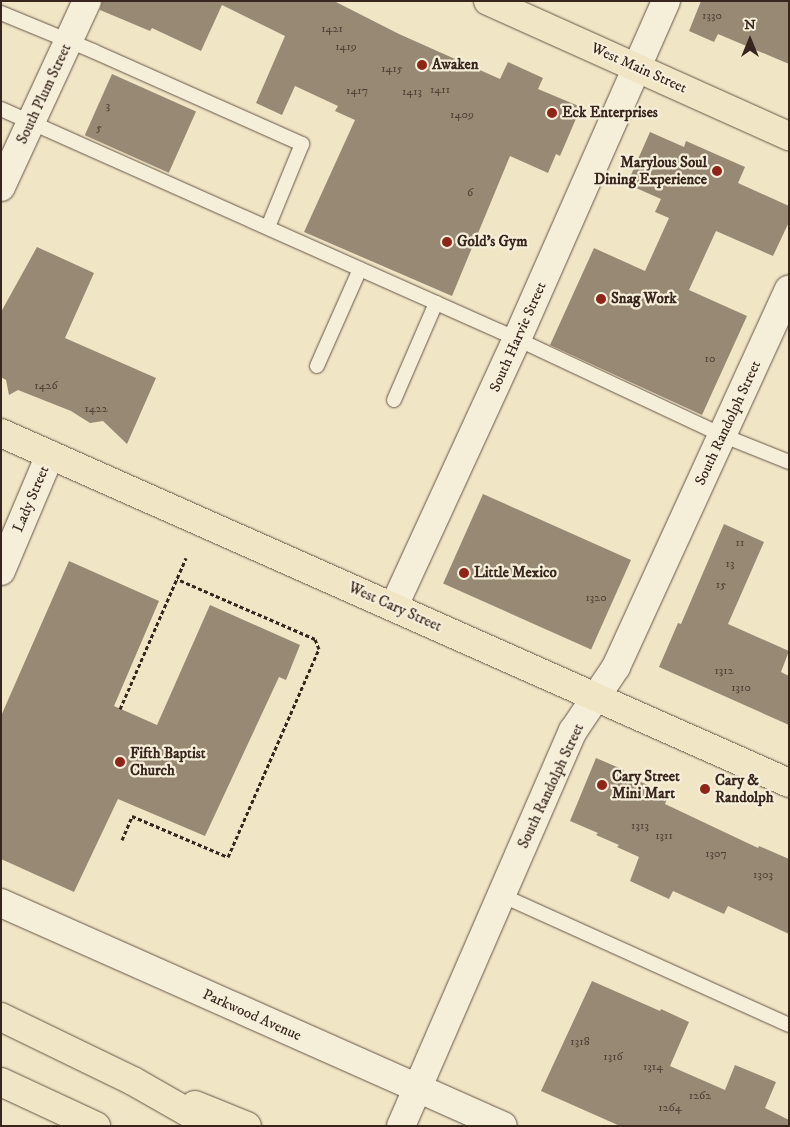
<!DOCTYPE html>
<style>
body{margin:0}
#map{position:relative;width:790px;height:1127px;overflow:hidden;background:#f0e5c5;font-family:"IM FELL DW Pica",serif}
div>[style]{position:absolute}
.building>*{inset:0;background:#988975;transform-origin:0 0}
.path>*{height:3px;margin-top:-1.5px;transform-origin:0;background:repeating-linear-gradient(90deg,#38261e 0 4px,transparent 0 6.5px)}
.roads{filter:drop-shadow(0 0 1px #665648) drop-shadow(0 0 1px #665648)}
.service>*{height:14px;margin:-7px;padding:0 7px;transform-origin:7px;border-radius:7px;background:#f5eed9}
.minor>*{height:28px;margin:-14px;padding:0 14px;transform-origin:14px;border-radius:14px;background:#f5eed9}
.tertiary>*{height:28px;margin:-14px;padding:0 14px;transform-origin:14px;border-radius:14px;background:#f5eed9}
.primary>*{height:28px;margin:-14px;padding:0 14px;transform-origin:14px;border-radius:14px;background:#f0e5c5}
.motorway>*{height:28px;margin:-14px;padding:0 14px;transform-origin:14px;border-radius:14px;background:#f0e5c5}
.dots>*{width:14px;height:14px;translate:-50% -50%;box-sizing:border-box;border:2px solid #f5eed9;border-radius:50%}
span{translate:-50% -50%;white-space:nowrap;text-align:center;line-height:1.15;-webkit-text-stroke:4.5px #f5eed9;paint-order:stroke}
.number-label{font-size:12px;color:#503f34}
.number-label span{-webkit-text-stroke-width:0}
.poi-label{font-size:15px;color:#38261e;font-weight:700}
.left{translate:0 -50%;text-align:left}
.right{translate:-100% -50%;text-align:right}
.street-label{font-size:15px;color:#38261e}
.frame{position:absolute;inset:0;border:2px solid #38261e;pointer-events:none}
.north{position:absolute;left:725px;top:15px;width:50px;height:50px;-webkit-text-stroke:4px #f5eed9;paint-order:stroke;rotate:0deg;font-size:14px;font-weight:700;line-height:20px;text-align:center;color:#38261e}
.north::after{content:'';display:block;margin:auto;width:18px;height:22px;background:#38261e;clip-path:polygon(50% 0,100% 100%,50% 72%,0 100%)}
</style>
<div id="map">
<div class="building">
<div style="clip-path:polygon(102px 1px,334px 1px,399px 34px,500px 79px,508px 62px,543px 78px,538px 89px,581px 107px,560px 156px,556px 154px,548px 173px,510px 156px,452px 296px,304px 232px,355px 120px,335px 111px,338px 106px,295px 86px,282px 115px,256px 103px,285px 36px,222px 5px,201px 51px,152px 28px,150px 31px,100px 10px)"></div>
<div style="clip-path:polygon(701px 1px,789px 1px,789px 64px,718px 34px,714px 42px,689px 31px)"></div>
<div style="left:112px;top:74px;width:92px;height:67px;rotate:24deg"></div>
<div style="clip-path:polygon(650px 132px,684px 147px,686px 141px,745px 167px,738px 183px,789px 206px,789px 222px,773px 256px,716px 231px,689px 290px,747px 316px,702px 415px,550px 345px,594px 248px,645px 271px,669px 218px,655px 212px,661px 199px,627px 184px)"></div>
<div style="clip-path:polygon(37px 247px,94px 273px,65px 338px,156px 378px,127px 444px,103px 421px,90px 423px,71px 411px,18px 390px,9px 395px,6px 380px,1px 377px,1px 312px)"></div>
<div style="left:483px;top:494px;width:162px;height:98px;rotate:24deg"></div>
<div style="clip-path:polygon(724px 524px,764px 542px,728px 624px,789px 651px,781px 672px,789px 676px,789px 725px,659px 667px,678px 623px,681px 624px)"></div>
<div style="clip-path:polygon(69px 561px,159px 601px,114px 706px,157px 725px,210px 605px,300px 645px,286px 680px,279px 677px,205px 836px,118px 799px,74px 892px,1px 859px,1px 716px)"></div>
<div style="clip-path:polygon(596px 758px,624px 770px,622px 774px,669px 794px,665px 804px,758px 848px,759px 846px,789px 859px,789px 934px,728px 906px,724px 914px,673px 891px,669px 899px,630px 881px,639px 857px,617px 847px,619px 845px,596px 835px,598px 833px,570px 821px)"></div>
<div style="clip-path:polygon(592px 981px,660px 1011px,661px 1009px,689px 1022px,670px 1066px,725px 1090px,735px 1065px,776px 1082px,765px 1108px,789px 1120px,789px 1126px,620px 1126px,541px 1091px)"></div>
</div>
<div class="path">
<div style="left:120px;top:709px;width:165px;rotate:-66.4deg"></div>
<div style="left:122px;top:840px;width:26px;rotate:-67deg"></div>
<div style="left:132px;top:816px;width:104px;rotate:23.1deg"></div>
<div style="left:228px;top:857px;width:227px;rotate:-66.4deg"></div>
<div style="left:319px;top:649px;width:11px;rotate:-112deg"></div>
<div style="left:315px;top:639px;width:150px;rotate:-156.5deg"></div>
</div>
<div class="roads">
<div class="service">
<div style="left:1px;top:13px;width:100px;rotate:22.4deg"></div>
<div style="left:93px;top:51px;width:229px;rotate:24deg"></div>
<div style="left:302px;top:144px;width:90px;rotate:112.3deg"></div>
<div style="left:1px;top:109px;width:565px;rotate:24.02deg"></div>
<div style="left:517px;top:339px;width:226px;rotate:25.1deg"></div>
<div style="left:722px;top:435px;width:72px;rotate:21.9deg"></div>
<div style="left:317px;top:366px;width:106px;rotate:-66.1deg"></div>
<div style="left:394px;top:400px;width:106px;rotate:-66.6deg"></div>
<div style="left:501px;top:895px;width:316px;rotate:24.3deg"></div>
</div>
<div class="minor">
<div style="left:1px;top:187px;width:205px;rotate:-65.2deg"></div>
<div style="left:1px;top:571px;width:126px;rotate:-67.1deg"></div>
<div style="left:394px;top:606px;width:294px;rotate:-65.3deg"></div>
<div style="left:517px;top:339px;width:369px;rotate:-66.2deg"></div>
<div style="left:401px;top:1126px;width:431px;rotate:-66.5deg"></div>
<div style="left:573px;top:731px;width:77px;rotate:-56.1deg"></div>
<div style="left:616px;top:667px;width:415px;rotate:-65.4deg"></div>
</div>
<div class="tertiary">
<div style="left:1px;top:903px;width:549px;rotate:23.95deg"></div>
</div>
<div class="primary">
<div style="left:488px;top:1px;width:330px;rotate:24.2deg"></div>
<div style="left:1px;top:433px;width:862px;rotate:23.95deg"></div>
</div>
<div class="motorway">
<div style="left:1px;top:1017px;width:147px;rotate:25.9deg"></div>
<div style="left:133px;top:1081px;width:91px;rotate:29.7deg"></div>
<div style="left:1px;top:1082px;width:105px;rotate:24.9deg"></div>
<div style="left:195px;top:1105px;width:56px;rotate:22deg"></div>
</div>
</div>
<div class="dots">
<div style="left:422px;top:65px;background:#8f2418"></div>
<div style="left:552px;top:113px;background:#8f2418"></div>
<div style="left:717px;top:171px;background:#8f2418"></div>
<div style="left:447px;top:242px;background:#8f2418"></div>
<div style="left:601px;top:299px;background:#8f2418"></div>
<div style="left:464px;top:573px;background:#8f2418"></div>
<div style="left:120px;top:762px;background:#8f2418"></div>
<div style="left:602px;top:785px;background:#8f2418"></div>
<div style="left:705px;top:789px;background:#8f2418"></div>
</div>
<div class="number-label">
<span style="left:712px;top:16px">1330</span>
<span style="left:332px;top:29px">1421</span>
<span style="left:346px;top:47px">1419</span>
<span style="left:392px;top:69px">1415</span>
<span style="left:440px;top:90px">1411</span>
<span style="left:357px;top:91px">1417</span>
<span style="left:412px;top:92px">1413</span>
<span style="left:108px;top:106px">3</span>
<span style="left:462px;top:115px">1409</span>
<span style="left:99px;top:128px">5</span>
<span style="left:470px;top:193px">6</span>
<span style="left:710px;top:359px">10</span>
<span style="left:46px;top:386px">1426</span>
<span style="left:96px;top:409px">1422</span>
<span style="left:740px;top:543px">11</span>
<span style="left:730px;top:564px">13</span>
<span style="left:721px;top:585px">15</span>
<span style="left:596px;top:598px">1320</span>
<span style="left:724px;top:671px">1312</span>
<span style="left:741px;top:688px">1310</span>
<span style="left:640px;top:826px">1313</span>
<span style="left:664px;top:836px">1311</span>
<span style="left:716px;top:854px">1307</span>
<span style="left:763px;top:875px">1303</span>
<span style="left:580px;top:1042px">1318</span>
<span style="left:613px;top:1057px">1316</span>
<span style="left:653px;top:1067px">1314</span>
<span style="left:700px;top:1096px">1262</span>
<span style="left:670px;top:1108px">1264</span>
</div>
<div class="poi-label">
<span class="left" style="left:432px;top:65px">Awaken</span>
<span class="left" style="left:562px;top:113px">Eck Enterprises</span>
<span class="right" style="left:707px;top:171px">Marylous Soul<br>Dining Experience</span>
<span class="left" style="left:457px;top:242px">Gold's Gym</span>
<span class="left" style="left:611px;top:299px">Snag Work</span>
<span class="left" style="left:474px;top:573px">Little Mexico</span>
<span class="left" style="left:130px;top:762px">Fifth Baptist<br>Church</span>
<span class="left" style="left:612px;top:785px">Cary Street<br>Mini Mart</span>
<span class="left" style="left:715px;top:789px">Cary &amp;<br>Randolph</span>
</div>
<div class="street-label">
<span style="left:639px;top:68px;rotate:24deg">West Main Street</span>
<span style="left:44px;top:94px;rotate:-65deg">South Plum Street</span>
<span style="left:518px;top:337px;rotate:-66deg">South Harvie Street</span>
<span style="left:728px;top:423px;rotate:-65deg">South Randolph Street</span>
<span style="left:31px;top:499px;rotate:-67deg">Lady Street</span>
<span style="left:395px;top:607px;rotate:24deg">West Cary Street</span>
<span style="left:551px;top:786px;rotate:-65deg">South Randolph Street</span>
<span style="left:252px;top:1015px;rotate:24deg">Parkwood Avenue</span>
</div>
<div class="frame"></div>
<div class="north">N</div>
</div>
